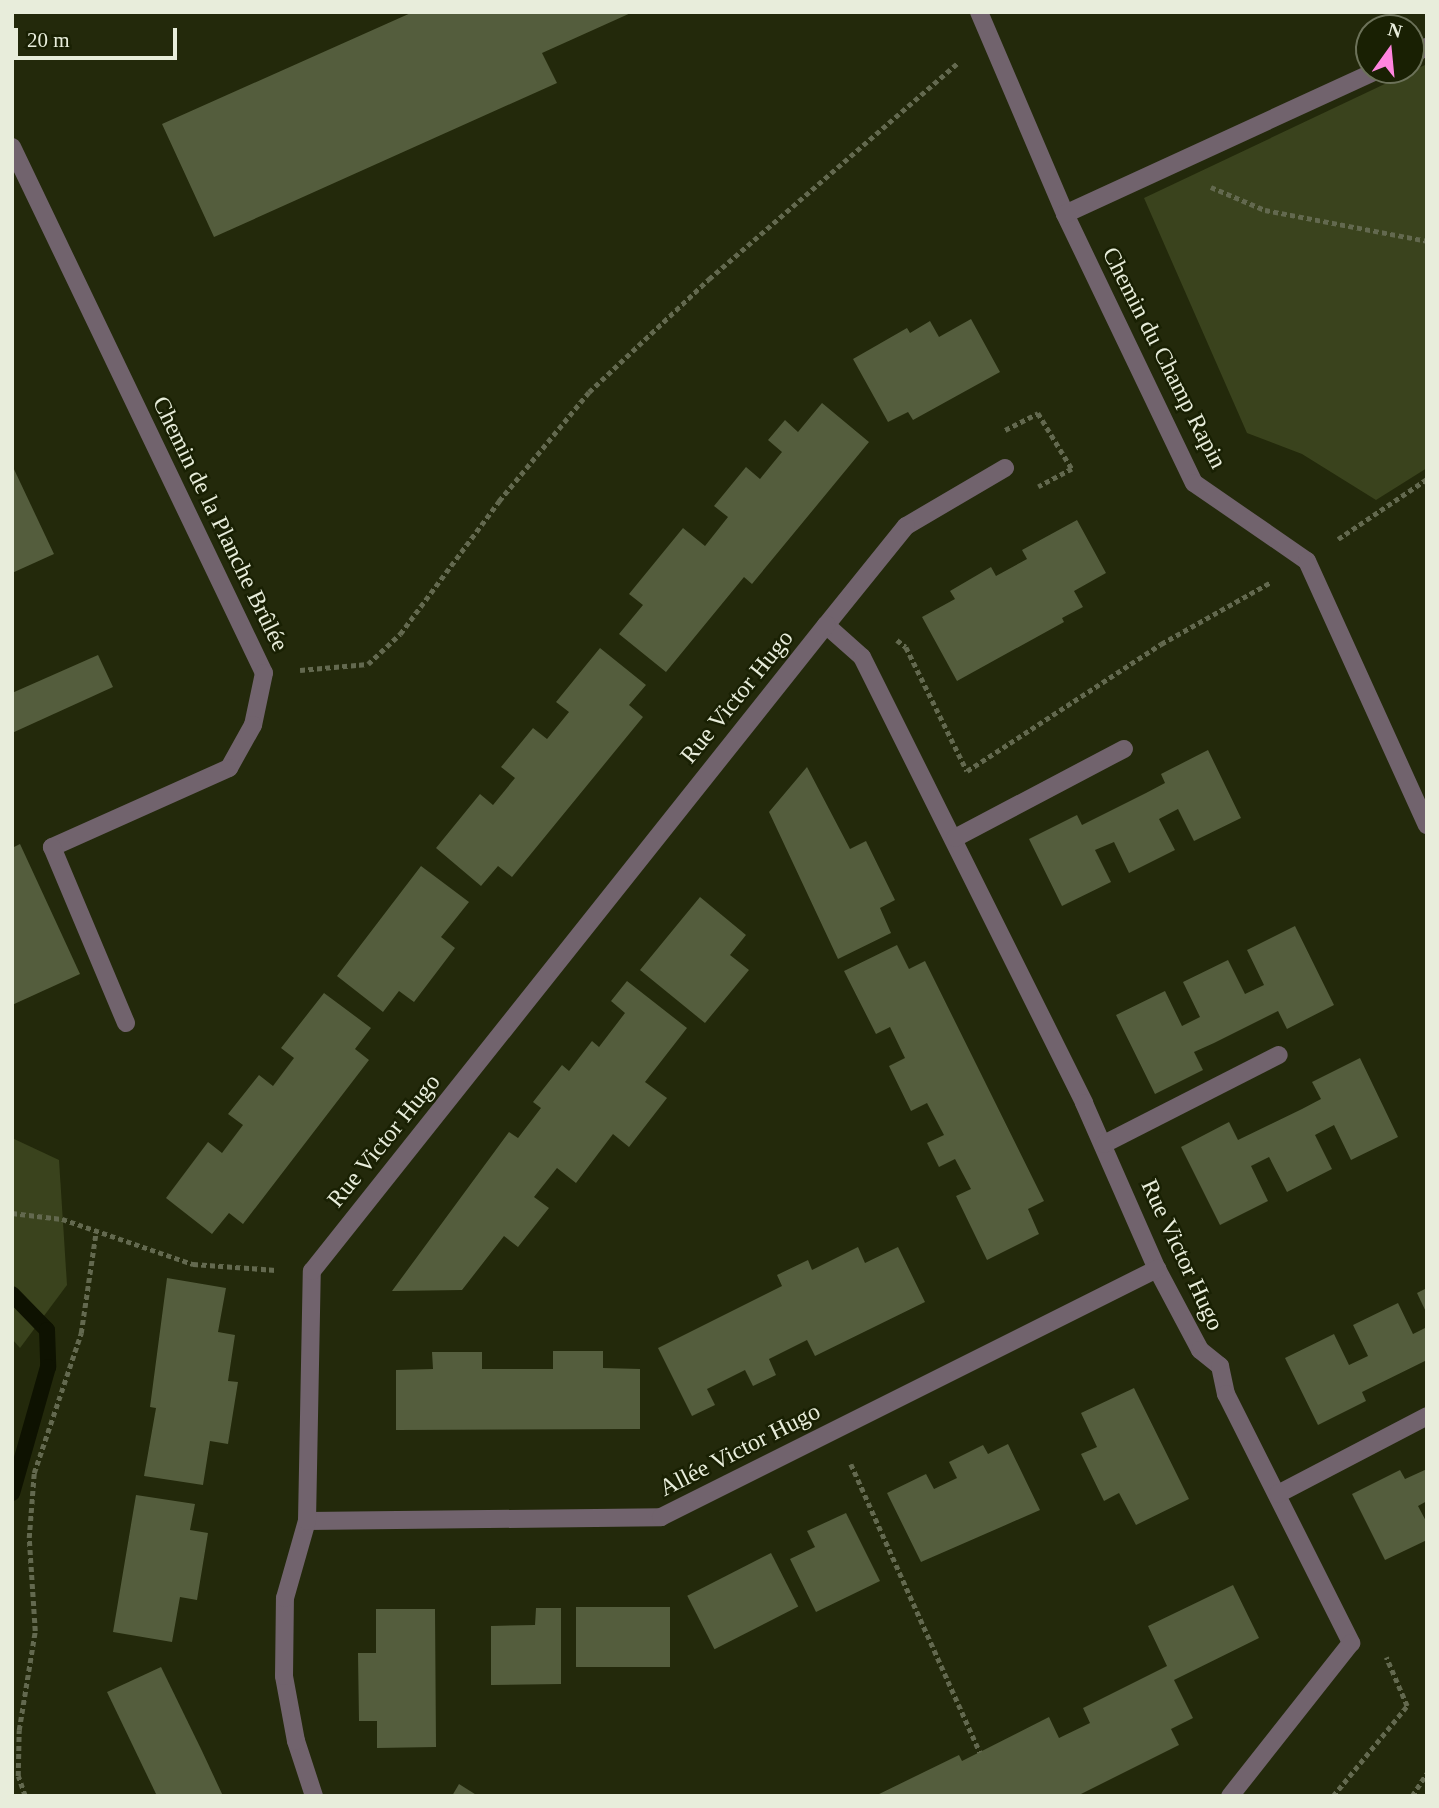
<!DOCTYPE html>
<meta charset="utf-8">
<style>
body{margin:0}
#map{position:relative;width:1439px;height:1808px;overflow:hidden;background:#23290b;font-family:Georgia,serif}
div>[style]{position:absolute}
.green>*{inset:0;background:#3a431d}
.stream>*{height:16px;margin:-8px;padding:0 8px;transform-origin:8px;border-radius:8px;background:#0e1201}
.building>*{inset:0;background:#545d3d;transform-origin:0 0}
.path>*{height:4.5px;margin-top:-2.25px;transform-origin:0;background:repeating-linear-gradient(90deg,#63694f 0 5px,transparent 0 8.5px)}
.minor>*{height:18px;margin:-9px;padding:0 9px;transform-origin:9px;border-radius:9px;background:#71636d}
span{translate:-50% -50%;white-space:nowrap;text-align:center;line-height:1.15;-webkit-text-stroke:5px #192003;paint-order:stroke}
.street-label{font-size:24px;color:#e8eddb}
.frame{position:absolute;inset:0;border:14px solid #e8eddb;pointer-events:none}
.north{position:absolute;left:1355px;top:14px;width:70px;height:70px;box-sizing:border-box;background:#192003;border:2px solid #6c7259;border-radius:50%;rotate:15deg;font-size:19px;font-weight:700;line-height:28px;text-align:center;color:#e8eddb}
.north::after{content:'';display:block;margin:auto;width:24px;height:32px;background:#ff85df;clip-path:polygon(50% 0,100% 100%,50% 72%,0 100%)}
.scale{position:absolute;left:14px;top:28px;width:163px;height:32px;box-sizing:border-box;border:4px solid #e8eddb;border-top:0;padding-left:9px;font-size:21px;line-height:24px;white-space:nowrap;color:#e8eddb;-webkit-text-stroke:5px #192003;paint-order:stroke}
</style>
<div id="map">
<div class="green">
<div style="clip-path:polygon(1427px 64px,1427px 468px,1376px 500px,1302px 454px,1247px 433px,1144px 198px)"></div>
<div style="clip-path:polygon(12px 1138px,59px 1160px,67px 1285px,20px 1348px,12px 1339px)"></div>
</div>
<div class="stream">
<div style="left:12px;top:1294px;width:50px;rotate:45.8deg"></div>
<div style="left:47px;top:1330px;width:37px;rotate:88deg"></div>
<div style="left:48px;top:1367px;width:131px;rotate:105.9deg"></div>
</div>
<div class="building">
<div style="clip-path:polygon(413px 12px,633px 12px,542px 53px,557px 83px,214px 237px,162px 124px)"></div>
<div style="clip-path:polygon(971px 319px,1000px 372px,913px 420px,908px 412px,888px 422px,853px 359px,907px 328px,910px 333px,930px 321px,939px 337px)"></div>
<div style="clip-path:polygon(822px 403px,869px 442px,752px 584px,744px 577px,666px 672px,619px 634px,643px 605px,629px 594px,683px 528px,705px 546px,728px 517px,714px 506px,746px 467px,760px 479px,782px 452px,768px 440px,785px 420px,798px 432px)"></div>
<div style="clip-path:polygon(12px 465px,54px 554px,12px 573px)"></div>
<div style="clip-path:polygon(1077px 520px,1106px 573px,1074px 591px,1083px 607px,1062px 618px,1064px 622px,957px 681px,922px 617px,955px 599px,950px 591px,991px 567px,996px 576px,1027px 559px,1022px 550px)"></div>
<div style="clip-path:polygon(600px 648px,646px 685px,629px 705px,643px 717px,512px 877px,498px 866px,481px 886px,436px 848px,480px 794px,493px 805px,515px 778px,501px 767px,533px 728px,547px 739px,569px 712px,556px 702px)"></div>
<div style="clip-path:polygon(98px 655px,113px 687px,12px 733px,12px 693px)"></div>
<div style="clip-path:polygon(1208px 750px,1241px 818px,1194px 841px,1178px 809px,1159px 819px,1175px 850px,1129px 873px,1114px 842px,1095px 850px,1111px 882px,1062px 906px,1029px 839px,1077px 815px,1082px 825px,1146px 793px,1165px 783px,1161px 774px)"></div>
<div style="clip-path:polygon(807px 767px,850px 849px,866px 841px,895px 900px,880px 908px,891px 933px,838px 959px,769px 812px)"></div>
<div style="clip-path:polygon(20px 844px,80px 974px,12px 1005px,12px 848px)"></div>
<div style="clip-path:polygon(421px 866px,469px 902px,441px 937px,455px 948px,414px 1002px,399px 991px,383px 1012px,337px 976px)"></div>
<div style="clip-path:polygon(700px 897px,746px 935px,730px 955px,749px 970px,705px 1023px,640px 970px)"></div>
<div style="clip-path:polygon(1295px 926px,1334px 1005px,1287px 1029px,1278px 1011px,1214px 1043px,1194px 1052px,1203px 1070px,1155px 1094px,1116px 1015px,1165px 991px,1182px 1026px,1200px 1017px,1183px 982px,1228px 960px,1245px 994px,1264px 985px,1247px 950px)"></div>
<div style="clip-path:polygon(897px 945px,909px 969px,925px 961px,1044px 1201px,1028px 1209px,1039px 1234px,987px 1260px,956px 1196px,971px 1189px,955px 1159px,939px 1167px,927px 1143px,944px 1135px,927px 1103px,911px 1111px,889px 1066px,905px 1058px,890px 1027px,876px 1034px,844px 971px)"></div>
<div style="clip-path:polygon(627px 981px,687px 1028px,645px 1082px,667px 1098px,629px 1147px,613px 1134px,576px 1183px,557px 1168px,534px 1197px,549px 1208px,518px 1247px,504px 1236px,462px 1290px,392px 1291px,509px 1132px,518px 1138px,541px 1108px,533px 1102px,562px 1065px,569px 1071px,592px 1041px,599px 1047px,625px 1013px,611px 1001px)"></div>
<div style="clip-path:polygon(324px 993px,371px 1028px,355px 1049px,369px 1060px,243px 1224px,229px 1213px,212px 1234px,166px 1198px,208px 1142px,222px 1153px,243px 1125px,228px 1114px,259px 1075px,273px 1086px,294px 1058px,281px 1048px)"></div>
<div style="clip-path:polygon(1360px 1058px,1398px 1137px,1351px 1160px,1334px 1125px,1315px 1135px,1332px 1169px,1287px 1192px,1269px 1157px,1251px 1166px,1268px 1201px,1220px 1225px,1181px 1147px,1229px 1122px,1238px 1140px,1302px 1109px,1321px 1099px,1312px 1082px)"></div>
<div style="clip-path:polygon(858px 1247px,865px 1263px,898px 1247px,925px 1302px,815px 1356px,807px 1340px,769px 1359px,776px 1375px,753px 1386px,745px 1370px,707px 1389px,715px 1405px,692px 1416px,658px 1348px,782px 1286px,777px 1275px,808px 1260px,812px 1270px)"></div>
<div style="clip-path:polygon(167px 1278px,226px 1288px,218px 1332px,235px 1335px,228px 1381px,238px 1382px,228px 1444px,210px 1441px,203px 1485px,144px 1476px,156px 1408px,150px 1407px)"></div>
<div style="clip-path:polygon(1427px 1288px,1427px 1314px,1417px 1293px)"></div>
<div style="clip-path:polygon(1398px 1303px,1413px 1334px,1427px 1327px,1427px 1360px,1362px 1392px,1366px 1401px,1318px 1425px,1285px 1358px,1334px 1334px,1349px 1365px,1368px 1356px,1353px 1325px)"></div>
<div style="clip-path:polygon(553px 1351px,603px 1351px,603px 1368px,640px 1369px,640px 1429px,396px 1430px,396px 1370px,433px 1369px,432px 1352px,482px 1352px,482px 1369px,553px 1369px)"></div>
<div style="clip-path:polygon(1134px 1388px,1189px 1499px,1136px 1525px,1119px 1493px,1104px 1501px,1081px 1454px,1097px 1447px,1081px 1413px)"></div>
<div style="clip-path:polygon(1008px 1444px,1040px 1510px,921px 1562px,887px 1493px,926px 1474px,934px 1489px,957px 1478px,949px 1462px,983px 1445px,988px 1454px)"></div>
<div style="clip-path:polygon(1427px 1469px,1427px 1501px,1418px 1506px,1427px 1523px,1427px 1540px,1385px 1560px,1352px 1494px,1400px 1470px,1405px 1479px)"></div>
<div style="clip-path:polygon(136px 1495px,195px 1504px,190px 1530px,208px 1533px,197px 1600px,180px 1597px,172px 1642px,113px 1632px)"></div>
<div style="clip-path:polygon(846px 1513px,880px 1581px,816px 1612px,790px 1559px,815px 1547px,807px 1531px)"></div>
<div style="left:771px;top:1553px;width:60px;height:94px;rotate:63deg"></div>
<div style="clip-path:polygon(1233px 1585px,1259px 1638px,1174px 1680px,1193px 1718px,1171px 1729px,1179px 1745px,1077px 1796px,875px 1796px,959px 1755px,962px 1761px,1049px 1717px,1059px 1738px,1090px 1723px,1083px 1708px,1167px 1666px,1148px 1626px)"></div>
<div style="left:670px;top:1607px;width:60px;height:94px;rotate:90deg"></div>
<div style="clip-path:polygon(536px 1608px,561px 1608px,561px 1684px,491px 1685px,491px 1626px,535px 1625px)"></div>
<div style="clip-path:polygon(376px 1609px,435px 1609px,436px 1747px,377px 1748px,377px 1721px,359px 1721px,358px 1653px,376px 1653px)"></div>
<div style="clip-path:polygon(161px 1667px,202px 1751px,223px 1796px,157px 1796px,107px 1692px)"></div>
<div style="clip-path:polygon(459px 1784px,478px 1796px,452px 1796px)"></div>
</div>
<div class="path">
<div style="left:1211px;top:187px;width:59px;rotate:23.1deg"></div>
<div style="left:1265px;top:210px;width:165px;rotate:10.8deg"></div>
<div style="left:1005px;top:430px;width:37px;rotate:-27deg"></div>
<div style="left:1038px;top:413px;width:66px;rotate:58.7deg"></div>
<div style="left:1072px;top:469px;width:38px;rotate:152deg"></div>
<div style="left:1338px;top:539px;width:107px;rotate:-34deg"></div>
<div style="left:897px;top:640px;width:11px;rotate:38deg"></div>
<div style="left:906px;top:647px;width:138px;rotate:63.8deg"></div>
<div style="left:300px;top:670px;width:68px;rotate:-5deg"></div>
<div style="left:368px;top:664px;width:44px;rotate:-43.2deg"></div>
<div style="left:400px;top:634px;width:166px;rotate:-53.3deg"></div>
<div style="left:499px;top:501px;width:141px;rotate:-50.5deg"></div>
<div style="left:589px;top:392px;width:165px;rotate:-43.3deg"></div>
<div style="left:709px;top:279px;width:331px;rotate:-41deg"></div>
<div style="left:967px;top:771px;width:232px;rotate:-33.2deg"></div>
<div style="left:1161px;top:644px;width:126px;rotate:-29.4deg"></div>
<div style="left:12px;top:1213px;width:50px;rotate:6.8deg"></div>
<div style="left:62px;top:1219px;width:139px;rotate:19deg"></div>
<div style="left:193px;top:1264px;width:83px;rotate:4.1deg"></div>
<div style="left:851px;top:1464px;width:316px;rotate:65.9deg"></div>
<div style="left:25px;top:1796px;width:21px;rotate:-109deg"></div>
<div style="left:18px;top:1776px;width:46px;rotate:-88.8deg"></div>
<div style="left:19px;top:1730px;width:100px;rotate:-80.8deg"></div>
<div style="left:35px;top:1631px;width:93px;rotate:-93.7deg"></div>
<div style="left:29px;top:1538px;width:65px;rotate:-85.6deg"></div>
<div style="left:34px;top:1473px;width:148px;rotate:-71.4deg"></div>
<div style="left:81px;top:1333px;width:102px;rotate:-81.6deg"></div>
<div style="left:1333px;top:1796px;width:117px;rotate:-50.6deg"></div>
<div style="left:1407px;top:1706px;width:53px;rotate:-113.2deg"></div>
<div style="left:1412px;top:1796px;width:27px;rotate:-57deg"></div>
</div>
<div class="minor">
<div style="left:979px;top:12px;width:220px;rotate:66.9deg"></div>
<div style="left:1065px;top:214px;width:298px;rotate:64.4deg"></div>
<div style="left:1194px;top:483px;width:137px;rotate:34.6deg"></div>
<div style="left:1307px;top:561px;width:290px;rotate:65.6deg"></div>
<div style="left:1411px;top:55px;width:18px;rotate:-27deg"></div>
<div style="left:12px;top:147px;width:583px;rotate:64.4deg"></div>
<div style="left:264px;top:673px;width:53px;rotate:101.9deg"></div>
<div style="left:253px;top:725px;width:49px;rotate:119.2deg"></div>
<div style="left:229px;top:768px;width:194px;rotate:155.9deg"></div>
<div style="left:52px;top:847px;width:191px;rotate:67.2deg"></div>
<div style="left:1065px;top:214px;width:345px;rotate:-24.7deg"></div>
<div style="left:1005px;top:468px;width:115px;rotate:149.6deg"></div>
<div style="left:906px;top:526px;width:127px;rotate:128.9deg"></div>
<div style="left:826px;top:625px;width:48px;rotate:41.6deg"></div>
<div style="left:862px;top:657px;width:498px;rotate:63.5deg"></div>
<div style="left:1084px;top:1103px;width:181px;rotate:66.3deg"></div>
<div style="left:1157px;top:1269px;width:92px;rotate:62deg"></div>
<div style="left:1200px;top:1350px;width:26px;rotate:39deg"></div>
<div style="left:1220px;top:1366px;width:29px;rotate:78deg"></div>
<div style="left:1226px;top:1394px;width:279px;rotate:63.3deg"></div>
<div style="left:1351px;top:1643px;width:195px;rotate:128.3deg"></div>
<div style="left:955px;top:838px;width:191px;rotate:-27.8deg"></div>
<div style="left:1104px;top:1144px;width:196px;rotate:-27deg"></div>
<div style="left:1278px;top:1494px;width:168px;rotate:-27.6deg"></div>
<div style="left:307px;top:1521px;width:354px;rotate:-0.6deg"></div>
<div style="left:661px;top:1517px;width:555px;rotate:-26.57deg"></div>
<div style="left:314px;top:1796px;width:58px;rotate:-108.1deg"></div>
<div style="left:296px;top:1741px;width:66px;rotate:-100.5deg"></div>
<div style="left:284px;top:1676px;width:78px;rotate:-89.3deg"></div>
<div style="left:285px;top:1598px;width:80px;rotate:-74.1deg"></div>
<div style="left:307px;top:1521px;width:250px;rotate:-88.9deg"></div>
<div style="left:312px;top:1271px;width:826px;rotate:-51.49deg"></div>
</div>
<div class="street-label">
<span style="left:1164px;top:358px;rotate:63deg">Chemin du Champ Rapin</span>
<span style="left:220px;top:524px;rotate:64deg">Chemin de la Planche Brûlée</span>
<span style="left:737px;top:697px;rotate:-51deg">Rue Victor Hugo</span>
<span style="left:384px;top:1141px;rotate:-51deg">Rue Victor Hugo</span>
<span style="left:1182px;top:1255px;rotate:65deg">Rue Victor Hugo</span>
<span style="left:740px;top:1450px;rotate:-27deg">Allée Victor Hugo</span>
</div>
<div class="frame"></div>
<div class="north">N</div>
<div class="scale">20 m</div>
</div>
